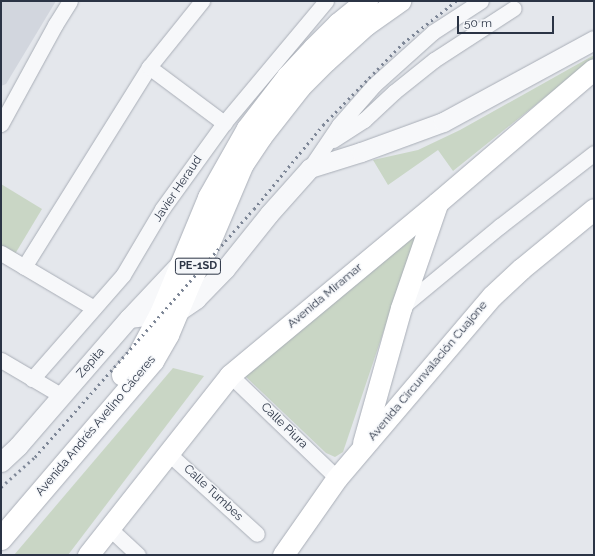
<!DOCTYPE html>
<meta charset="utf-8">
<style>
body{margin:0}
#map{position:relative;width:595px;height:556px;overflow:hidden;background:#e4e7ec;font-family:Raleway,sans-serif}
div>[style]{position:absolute}
.built>*{inset:0;background:#d2d6de}
.green>*{inset:0;background:#c9d6c5}
.roads{filter:drop-shadow(0 0 1px #a9aeb7) drop-shadow(0 0 1px #a9aeb7)}
.minor>*{height:15px;margin:-7.5px;padding:0 7.5px;transform-origin:7.5px;border-radius:7.5px;background:#f7f8fa}
.tertiary>*{height:19px;margin:-9.5px;padding:0 9.5px;transform-origin:9.5px;border-radius:9.5px;background:#f7f8fa}
.secondary>*{height:21px;margin:-10.5px;padding:0 10.5px;transform-origin:10.5px;border-radius:10.5px;background:#fff}
.trunk>*{height:22px;margin:-11px;padding:0 11px;transform-origin:11px;border-radius:11px;background:#fff}
.rail>*{height:3px;margin-top:-1.5px;transform-origin:0;background:repeating-linear-gradient(90deg,#7d8696 0 2px,transparent 0 6px)}
span{translate:-50% -50%;white-space:nowrap;text-align:center;line-height:1.15;-webkit-text-stroke:3px #f4f6f9;paint-order:stroke}
.shield-label span{padding:1px 3px;background:#f4f6f9;border:1px solid;border-radius:3px;-webkit-text-stroke-width:0}
.shield-label{font-size:11px;color:#2b3445;font-weight:700}
.street-label{font-size:12px;color:#2b3445}
.frame{position:absolute;inset:0;border:2px solid #2b3445;pointer-events:none}
.scale{position:absolute;left:457px;top:16px;width:97px;height:18px;box-sizing:border-box;border:2px solid #2b3445;border-top:0;padding-left:5px;font-size:12px;line-height:14px;white-space:nowrap;color:#2b3445;-webkit-text-stroke:3px #f4f6f9;paint-order:stroke}
</style>
<div id="map">
<div class="built">
<div style="clip-path:polygon(1px 1px,56px 1px,6px 84px,1px 86px)"></div>
</div>
<div class="green">
<div style="clip-path:polygon(594px 55px,594px 58px,453px 171px,438px 150px,388px 185px,373px 160px,418px 150px,460px 130px)"></div>
<div style="clip-path:polygon(1px 184px,42px 209px,15px 254px,1px 245px)"></div>
<div style="clip-path:polygon(416px 235px,343px 452px,335px 457px,326px 453px,245px 376px)"></div>
<div style="clip-path:polygon(173px 368px,204px 376px,68px 555px,14px 555px)"></div>
</div>
<div class="roads">
<div class="minor">
<div style="left:149px;top:67px;width:94px;rotate:36.7deg"></div>
<div style="left:1px;top:124px;width:113px;rotate:-61.4deg"></div>
<div style="left:55px;top:25px;width:28px;rotate:-58deg"></div>
<div style="left:333px;top:140px;width:37px;rotate:-33deg"></div>
<div style="left:364px;top:120px;width:41px;rotate:-43deg"></div>
<div style="left:394px;top:92px;width:51px;rotate:-38.7deg"></div>
<div style="left:434px;top:60px;width:95px;rotate:-33deg"></div>
<div style="left:310px;top:168px;width:52px;rotate:-56deg"></div>
<div style="left:339px;top:125px;width:53px;rotate:-48.8deg"></div>
<div style="left:374px;top:85px;width:79px;rotate:-41.9deg"></div>
<div style="left:433px;top:32px;width:57px;rotate:-32.9deg"></div>
<div style="left:1px;top:253px;width:108px;rotate:30.6deg"></div>
<div style="left:24px;top:267px;width:236px;rotate:-58deg"></div>
<div style="left:149px;top:67px;width:85px;rotate:-51.2deg"></div>
<div style="left:402px;top:307px;width:127px;rotate:-39.6deg"></div>
<div style="left:500px;top:226px;width:119px;rotate:-37.8deg"></div>
<div style="left:1px;top:360px;width:71px;rotate:30.5deg"></div>
<div style="left:230px;top:375px;width:149px;rotate:43.9deg"></div>
<div style="left:32px;top:379px;width:138px;rotate:-48.8deg"></div>
<div style="left:123px;top:275px;width:77px;rotate:-59.4deg"></div>
<div style="left:162px;top:209px;width:106px;rotate:-54.2deg"></div>
<div style="left:224px;top:123px;width:159px;rotate:-50.1deg"></div>
<div style="left:168px;top:453px;width:120px;rotate:42.3deg"></div>
<div style="left:108px;top:527px;width:41px;rotate:43deg"></div>
</div>
<div class="tertiary">
<div style="left:129px;top:318px;width:48px;rotate:-7.1deg"></div>
<div style="left:177px;top:312px;width:23px;rotate:-34deg"></div>
<div style="left:196px;top:299px;width:42px;rotate:-46deg"></div>
<div style="left:225px;top:269px;width:70px;rotate:-51.3deg"></div>
<div style="left:269px;top:214px;width:62px;rotate:-48.3deg"></div>
<div style="left:310px;top:168px;width:53px;rotate:-17.4deg"></div>
<div style="left:361px;top:152px;width:87px;rotate:-20.1deg"></div>
<div style="left:443px;top:122px;width:172px;rotate:-28.5deg"></div>
<div style="left:1px;top:462px;width:23px;rotate:-43deg"></div>
<div style="left:18px;top:446px;width:169px;rotate:-49.1deg"></div>
<div style="left:129px;top:318px;width:73px;rotate:-46.7deg"></div>
</div>
<div class="secondary">
<div style="left:363px;top:443px;width:140px;rotate:-74.3deg"></div>
<div style="left:401px;top:308px;width:110px;rotate:-70.9deg"></div>
<div style="left:88px;top:555px;width:229px;rotate:-51.7deg"></div>
<div style="left:230px;top:375px;width:269px;rotate:-39.7deg"></div>
<div style="left:437px;top:203px;width:206px;rotate:-40.5deg"></div>
<div style="left:283px;top:555px;width:94px;rotate:-55deg"></div>
<div style="left:337px;top:478px;width:239px;rotate:-49.6deg"></div>
<div style="left:492px;top:296px;width:40px;rotate:-43deg"></div>
<div style="left:521px;top:269px;width:94px;rotate:-39.4deg"></div>
</div>
<div class="trunk">
<div style="left:123px;top:375px;width:23px;rotate:-50deg"></div>
<div style="left:138px;top:357px;width:49px;rotate:-61.9deg"></div>
<div style="left:161px;top:314px;width:126px;rotate:-67.5deg"></div>
<div style="left:209px;top:198px;width:79px;rotate:-60.5deg"></div>
<div style="left:248px;top:129px;width:66px;rotate:-52.4deg"></div>
<div style="left:288px;top:77px;width:38px;rotate:-47deg"></div>
<div style="left:314px;top:49px;width:35px;rotate:-45deg"></div>
<div style="left:339px;top:24px;width:36px;rotate:-39deg"></div>
<div style="left:1px;top:539px;width:234px;rotate:-49.5deg"></div>
<div style="left:153px;top:361px;width:30px;rotate:-60deg"></div>
<div style="left:168px;top:335px;width:60px;rotate:-67.3deg"></div>
<div style="left:191px;top:280px;width:33px;rotate:-63deg"></div>
<div style="left:206px;top:251px;width:95px;rotate:-67deg"></div>
<div style="left:243px;top:164px;width:32px;rotate:-56deg"></div>
<div style="left:261px;top:137px;width:63px;rotate:-52deg"></div>
<div style="left:300px;top:87px;width:37px;rotate:-45deg"></div>
<div style="left:326px;top:61px;width:54px;rotate:-42deg"></div>
<div style="left:366px;top:25px;width:42px;rotate:-35.2deg"></div>
</div>
</div>
<div class="rail">
<div style="left:1px;top:487px;width:45px;rotate:-41.4deg"></div>
<div style="left:35px;top:457px;width:331px;rotate:-48.6deg"></div>
<div style="left:254px;top:209px;width:109px;rotate:-50.6deg"></div>
<div style="left:323px;top:125px;width:115px;rotate:-45.7deg"></div>
<div style="left:403px;top:43px;width:68px;rotate:-38.4deg"></div>
</div>
<div class="shield-label">
<span style="left:198px;top:266px">PE-1SD</span>
</div>
<div class="street-label">
<span style="left:178px;top:189px;rotate:-56deg">Javier Heraud</span>
<span style="left:325px;top:296px;rotate:-40deg">Avenida Miramar</span>
<span style="left:91px;top:363px;rotate:-49deg">Zepita</span>
<span style="left:428px;top:371px;rotate:-50deg">Avenida Circunvalación Cuajone</span>
<span style="left:96px;top:426px;rotate:-50deg">Avenida Andrés Avelino Cáceres</span>
<span style="left:284px;top:426px;rotate:44deg">Calle Piura</span>
<span style="left:213px;top:493px;rotate:43deg">Calle Tumbes</span>
</div>
<div class="frame"></div>
<div class="scale">50 m</div>
</div>
